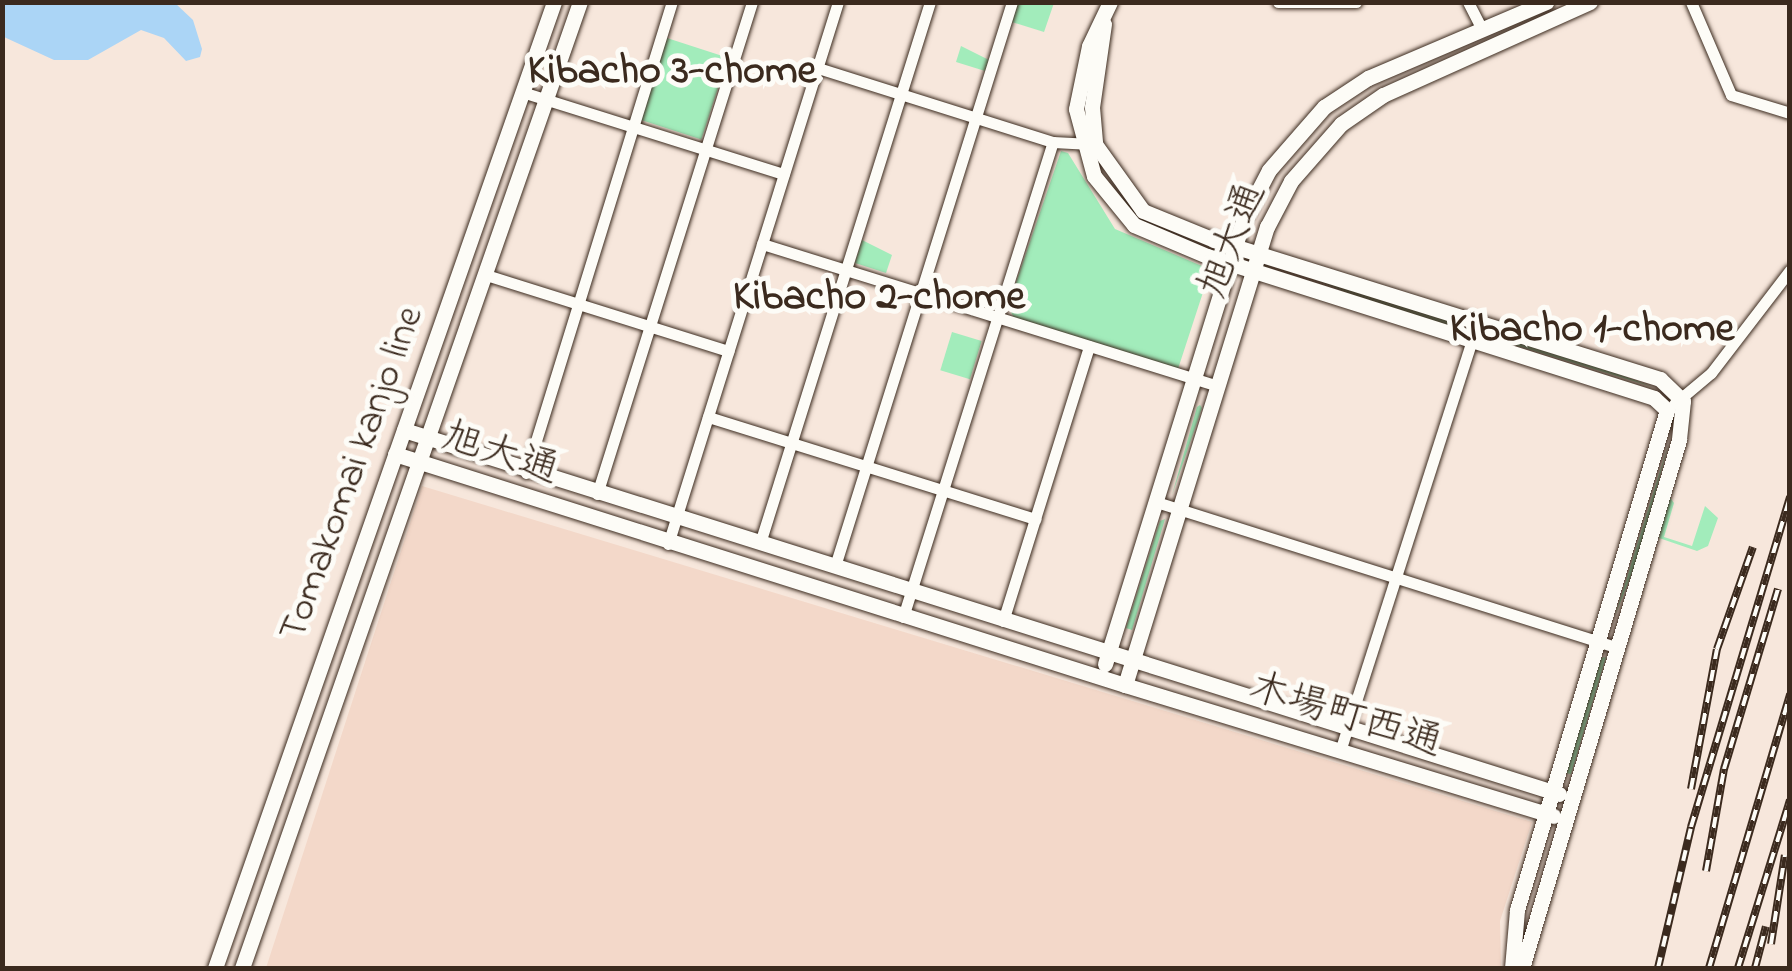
<!DOCTYPE html>
<meta charset="utf-8">
<style>
body{margin:0}
#map{position:relative;width:1792px;height:971px;overflow:hidden;background:#f7e7dc;font-family:"Indie Flower","Klee One",sans-serif}
div>[style]{position:absolute}
.built>*{inset:0;background:#f3d8c9}
.green>*{inset:0;background:#a2ecbb;transform-origin:0 0}
.water>*{inset:0;background:#abd5f6}
.roads{filter:drop-shadow(0 0 2px #3b2a1e) drop-shadow(0 0 2px #3b2a1e)}
.street>*{height:11px;margin:-5.5px;padding:0 5.5px;transform-origin:5.5px;border-radius:5.5px;background:#fdfcf7}
.secondary>*{height:15px;margin:-7.5px;padding:0 7.5px;transform-origin:7.5px;border-radius:7.5px;background:#fdfcf7}
.rail>*{height:8px;margin-top:-4px;transform-origin:0;background:repeating-linear-gradient(90deg,#fdfcf7 0 11px,#3b2a1e 0 22px);box-sizing:border-box;border-block:2px solid #3b2a1e}
span{translate:-50% -50%;white-space:nowrap;text-align:center;line-height:1.15;-webkit-text-stroke:10px #fdfcf7;paint-order:stroke}
.street-label{font-size:40px;color:#3b2a1e}
.neighbourhood-label{font-size:42px;color:#3b2a1e;font-weight:700}
.frame{position:absolute;inset:0;border:5px solid #3b2a1e;pointer-events:none}
</style>
<div id="map">
<div class="built">
<div style="clip-path:polygon(422px 486px,1532px 822px,1500px 921px,1501px 968px,266px 968px)"></div>
</div>
<div class="green">
<div style="clip-path:polygon(1018px 3px,1054px 3px,1044px 32px,1012px 22px)"></div>
<div style="left:667px;top:38px;width:64px;height:86px;rotate:18deg"></div>
<div style="clip-path:polygon(961px 46px,989px 60px,985px 71px,956px 62px)"></div>
<div style="clip-path:polygon(1061px 151px,1068px 153px,1115px 229px,1202px 266px,1208px 277px,1177px 372px,1015px 320px,1008px 306px)"></div>
<div style="clip-path:polygon(862px 240px,892px 255px,886px 273px,855px 263px)"></div>
<div style="clip-path:polygon(1286px 267px,1452px 320px,1450px 326px,1350px 294px)"></div>
<div style="left:952px;top:332px;width:31px;height:40px;rotate:17deg"></div>
<div style="clip-path:polygon(1497px 334px,1587px 362px,1653px 387px,1495px 339px)"></div>
<div style="clip-path:polygon(1200px 405px,1202px 408px,1172px 495px,1197px 407px)"></div>
<div style="clip-path:polygon(1669px 442px,1638px 558px,1615px 616px)"></div>
<div style="clip-path:polygon(1669px 496px,1674px 503px,1664px 537px,1692px 546px,1705px 506px,1718px 518px,1708px 546px,1697px 551px,1659px 538px)"></div>
<div style="clip-path:polygon(1165px 519px,1132px 630px,1126px 628px,1160px 521px)"></div>
<div style="clip-path:polygon(1606px 657px,1571px 774px,1565px 773px,1601px 658px)"></div>
</div>
<div class="water">
<div style="clip-path:polygon(2px 3px,175px 3px,193px 20px,202px 49px,200px 57px,186px 61px,164px 38px,141px 30px,88px 60px,54px 60px,4px 37px)"></div>
</div>
<div class="roads">
<div class="street">
<div style="left:1278px;top:2px;width:78px"></div>
<div style="left:1468px;top:2px;width:31px;rotate:63deg"></div>
<div style="left:1691px;top:2px;width:101px;rotate:66.7deg"></div>
<div style="left:1731px;top:95px;width:62px;rotate:17deg"></div>
<div style="left:818px;top:68px;width:246px;rotate:17.5deg"></div>
<div style="left:1053px;top:142px;width:38px;rotate:3deg"></div>
<div style="left:525px;top:93px;width:271px;rotate:17.4deg"></div>
<div style="left:762px;top:244px;width:478px;rotate:17.3deg"></div>
<div style="left:489px;top:276px;width:251px;rotate:17.4deg"></div>
<div style="left:1674px;top:404px;width:48px;rotate:-40deg"></div>
<div style="left:1711px;top:373px;width:130px;rotate:-52.5deg"></div>
<div style="left:708px;top:417px;width:343px;rotate:17.3deg"></div>
<div style="left:526px;top:473px;width:493px;rotate:-72.8deg"></div>
<div style="left:597px;top:494px;width:516px;rotate:-72.51deg"></div>
<div style="left:1156px;top:502px;width:483px;rotate:17.5deg"></div>
<div style="left:760px;top:543px;width:567px;rotate:-72.56deg"></div>
<div style="left:668px;top:544px;width:568px;rotate:-72.59deg"></div>
<div style="left:835px;top:566px;width:591px;rotate:-72.58deg"></div>
<div style="left:903px;top:617px;width:498px;rotate:-72.5deg"></div>
<div style="left:1003px;top:621px;width:288px;rotate:-72.6deg"></div>
<div style="left:1341px;top:748px;width:436px;rotate:-72.2deg"></div>
</div>
<div class="secondary">
<div style="left:1110px;top:2px;width:49px;rotate:115.5deg"></div>
<div style="left:1089px;top:46px;width:64px;rotate:101.7deg"></div>
<div style="left:1076px;top:109px;width:69px;rotate:75deg"></div>
<div style="left:1094px;top:176px;width:63px;rotate:50.8deg"></div>
<div style="left:1134px;top:225px;width:79px;rotate:23deg"></div>
<div style="left:1207px;top:256px;width:469px;rotate:17.6deg"></div>
<div style="left:1654px;top:398px;width:18px;rotate:43deg"></div>
<div style="left:1667px;top:410px;width:522px;rotate:106.7deg"></div>
<div style="left:1517px;top:910px;width:58px;rotate:94.9deg"></div>
<div style="left:1104px;top:24px;width:84px;rotate:98.2deg"></div>
<div style="left:1092px;top:107px;width:37px;rotate:85deg"></div>
<div style="left:1095px;top:144px;width:82px;rotate:54.4deg"></div>
<div style="left:1143px;top:211px;width:77px;rotate:22.2deg"></div>
<div style="left:1214px;top:240px;width:467px;rotate:17.3deg"></div>
<div style="left:1660px;top:379px;width:32px;rotate:44deg"></div>
<div style="left:1683px;top:401px;width:39px;rotate:96deg"></div>
<div style="left:1679px;top:440px;width:551px;rotate:106.56deg"></div>
<div style="left:404px;top:430px;width:1211px;rotate:17.49deg"></div>
<div style="left:395px;top:454px;width:766px;rotate:17.56deg"></div>
<div style="left:1125px;top:685px;width:480px;rotate:-72.8deg"></div>
<div style="left:1267px;top:227px;width:52px;rotate:-62.4deg"></div>
<div style="left:1291px;top:181px;width:76px;rotate:-48.7deg"></div>
<div style="left:1341px;top:124px;width:51px;rotate:-34.6deg"></div>
<div style="left:1383px;top:95px;width:227px;rotate:-24.2deg"></div>
<div style="left:1105px;top:664px;width:465px;rotate:-72.7deg"></div>
<div style="left:1243px;top:220px;width:56px;rotate:-62.5deg"></div>
<div style="left:1269px;top:170px;width:84px;rotate:-48.9deg"></div>
<div style="left:1324px;top:107px;width:53px;rotate:-33.4deg"></div>
<div style="left:1368px;top:78px;width:194px;rotate:-23.1deg"></div>
<div style="left:1125px;top:685px;width:448px;rotate:17deg"></div>
<div style="left:215px;top:968px;width:1024px;rotate:-70.66deg"></div>
<div style="left:242px;top:968px;width:1023px;rotate:-70.72deg"></div>
</div>
</div>
<div class="rail">
<div style="left:1691px;top:789px;width:142px;rotate:-79.5deg"></div>
<div style="left:1717px;top:649px;width:108px;rotate:-70.6deg"></div>
<div style="left:1706px;top:871px;width:104px;rotate:-80deg"></div>
<div style="left:1724px;top:769px;width:188px;rotate:-73.3deg"></div>
<div style="left:1771px;top:944px;width:90px;rotate:-81.1deg"></div>
<div style="left:1658px;top:968px;width:145px;rotate:-76.8deg"></div>
<div style="left:1691px;top:827px;width:345px;rotate:-73.3deg"></div>
<div style="left:1709px;top:968px;width:286px;rotate:-73.5deg"></div>
<div style="left:1738px;top:968px;width:176px;rotate:-72.8deg"></div>
<div style="left:1755px;top:968px;width:43px;rotate:-75.3deg"></div>
</div>
<div class="street-label">
<span style="left:1234px;top:241px;rotate:-69deg">旭大通</span>
<span style="left:500px;top:455px;rotate:18deg">旭大通</span>
<span style="left:353px;top:474px;rotate:-70deg">Tomakomai kanjo line</span>
<span style="left:1345px;top:717px;rotate:17deg">木場町西通</span>
</div>
<div class="neighbourhood-label">
<span style="left:672px;top:72px">Kibacho 3-chome</span>
<span style="left:879px;top:298px">Kibacho 2-chome</span>
<span style="left:1592px;top:330px">Kibacho 1-chome</span>
</div>
<div class="frame"></div>
</div>
